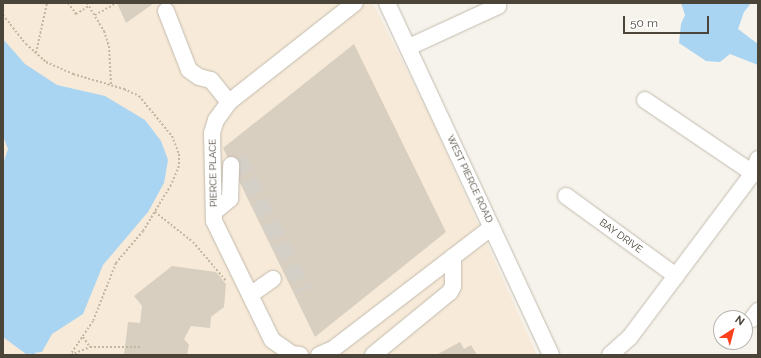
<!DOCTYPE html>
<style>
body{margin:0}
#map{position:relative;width:761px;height:358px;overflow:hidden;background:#f6f3ec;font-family:Raleway,sans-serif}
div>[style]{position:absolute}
.commercial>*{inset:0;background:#f7ead8}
.water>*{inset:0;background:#a9d4f2}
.stream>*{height:3.5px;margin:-1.75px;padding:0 1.75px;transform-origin:1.75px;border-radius:1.75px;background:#a9d4f2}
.building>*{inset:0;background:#d8cfc1}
.minor-tunnel>*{height:16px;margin-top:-8px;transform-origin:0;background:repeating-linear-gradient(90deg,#d4d0c8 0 16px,transparent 0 24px)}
.path>*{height:2px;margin-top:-1px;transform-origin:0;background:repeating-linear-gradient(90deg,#c4b79f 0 2px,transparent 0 4px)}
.roads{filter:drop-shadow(0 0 1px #c2bbae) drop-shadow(0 0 1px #c2bbae)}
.minor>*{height:16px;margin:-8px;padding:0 8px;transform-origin:8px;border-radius:8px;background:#fff}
span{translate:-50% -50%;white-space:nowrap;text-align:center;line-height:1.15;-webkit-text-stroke:3px #fff;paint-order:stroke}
.street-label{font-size:10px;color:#4b4439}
.frame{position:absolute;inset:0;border:4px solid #4b4439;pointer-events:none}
.north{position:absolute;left:713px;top:310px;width:40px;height:40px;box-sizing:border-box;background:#fff;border:1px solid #b7b4b0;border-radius:50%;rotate:36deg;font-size:11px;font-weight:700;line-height:16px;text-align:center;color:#4b4439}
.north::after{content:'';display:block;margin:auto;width:14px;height:18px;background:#fc3f1d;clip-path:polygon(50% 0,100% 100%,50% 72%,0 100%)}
.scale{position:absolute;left:623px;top:16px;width:86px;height:18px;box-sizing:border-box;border:2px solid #4b4439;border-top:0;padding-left:5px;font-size:12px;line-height:14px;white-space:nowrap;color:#4b4439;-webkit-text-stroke:3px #fff;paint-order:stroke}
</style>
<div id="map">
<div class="commercial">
<div style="clip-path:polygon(3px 3px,373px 3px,428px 112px,537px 355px,3px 355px)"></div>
</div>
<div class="water">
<div style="clip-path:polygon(681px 3px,751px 3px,744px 12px,738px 29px,758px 44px,758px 65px,730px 54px,720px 62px,706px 61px,679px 43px,681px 24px,685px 15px)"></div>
<div style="clip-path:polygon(3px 39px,25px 64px,57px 85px,105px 96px,145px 120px,161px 141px,168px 160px,164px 183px,148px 212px,103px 265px,83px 314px,52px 334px,42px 352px,26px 354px,3px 337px,3px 164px,8px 149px,3px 136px)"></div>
</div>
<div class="stream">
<div style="left:33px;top:353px;width:2px;rotate:63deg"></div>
</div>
<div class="building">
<div style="clip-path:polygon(117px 3px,154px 3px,126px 23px)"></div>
<div style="clip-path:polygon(354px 44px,446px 232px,315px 337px,223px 148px)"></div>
<div style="clip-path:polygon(172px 266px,216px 272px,226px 284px,224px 307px,211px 317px,210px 328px,191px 326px,184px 339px,189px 345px,187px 355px,124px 355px,128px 322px,140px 323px,142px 306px,134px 296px)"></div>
<div style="clip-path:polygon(460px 342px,464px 349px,471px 345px,477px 355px,436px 355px)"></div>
</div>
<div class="minor-tunnel">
<div style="left:238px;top:158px;width:148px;rotate:63.4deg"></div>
</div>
<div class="path">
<div style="left:68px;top:3px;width:14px;rotate:54deg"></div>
<div style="left:76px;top:14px;width:15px;rotate:-32deg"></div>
<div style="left:87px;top:3px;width:33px;rotate:59deg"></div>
<div style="left:104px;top:31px;width:16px;rotate:72deg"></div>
<div style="left:109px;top:46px;width:38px;rotate:87deg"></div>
<div style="left:3px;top:15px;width:37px;rotate:52deg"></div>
<div style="left:26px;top:44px;width:27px;rotate:42deg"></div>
<div style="left:46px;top:62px;width:30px;rotate:24deg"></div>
<div style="left:73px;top:74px;width:53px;rotate:16.4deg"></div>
<div style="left:124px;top:89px;width:17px;rotate:25deg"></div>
<div style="left:139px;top:96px;width:52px;rotate:50.5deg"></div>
<div style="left:172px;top:136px;width:19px;rotate:69deg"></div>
<div style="left:179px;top:154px;width:12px;rotate:90deg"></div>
<div style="left:179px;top:166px;width:21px;rotate:113deg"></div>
<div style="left:171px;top:185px;width:54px;rotate:121.3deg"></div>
<div style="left:143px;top:231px;width:42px;rotate:130.2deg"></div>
<div style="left:116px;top:263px;width:62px;rotate:111.6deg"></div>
<div style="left:93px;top:321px;width:41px;rotate:124.1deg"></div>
<div style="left:95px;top:15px;width:25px;rotate:-29deg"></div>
<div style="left:36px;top:53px;width:51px;rotate:-77.6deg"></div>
<div style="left:155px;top:212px;width:48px;rotate:38.3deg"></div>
<div style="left:193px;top:242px;width:52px;rotate:49.6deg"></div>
<div style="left:83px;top:337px;width:12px;rotate:55deg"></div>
<div style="left:71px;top:355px;width:21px;rotate:-23deg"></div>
<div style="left:90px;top:347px;width:50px"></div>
</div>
<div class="roads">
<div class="minor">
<div style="left:387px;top:3px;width:388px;rotate:65deg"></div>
<div style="left:166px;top:11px;width:63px;rotate:68.7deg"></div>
<div style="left:189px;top:70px;width:12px;rotate:35deg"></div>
<div style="left:199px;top:77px;width:12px;rotate:14deg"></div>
<div style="left:211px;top:80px;width:28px;rotate:51deg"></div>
<div style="left:409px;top:47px;width:98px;rotate:-24.7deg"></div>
<div style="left:498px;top:6px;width:3px;rotate:-108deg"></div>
<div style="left:645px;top:100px;width:130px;rotate:34.1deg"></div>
<div style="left:566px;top:196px;width:136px;rotate:36deg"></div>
<div style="left:214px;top:212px;width:21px;rotate:-39deg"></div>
<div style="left:230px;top:199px;width:34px;rotate:-88deg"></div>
<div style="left:250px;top:295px;width:28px;rotate:-35deg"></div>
<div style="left:752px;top:319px;width:10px;rotate:-53deg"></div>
<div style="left:300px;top:355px;width:8px;rotate:-173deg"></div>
<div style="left:292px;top:354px;width:24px;rotate:-145deg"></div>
<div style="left:272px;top:340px;width:132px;rotate:-116deg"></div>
<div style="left:214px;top:221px;width:88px;rotate:-91.3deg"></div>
<div style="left:212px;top:133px;width:14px;rotate:-73deg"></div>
<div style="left:216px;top:120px;width:22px;rotate:-54deg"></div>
<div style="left:229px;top:102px;width:160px;rotate:-38.2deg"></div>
<div style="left:319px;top:355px;width:15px;rotate:-23deg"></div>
<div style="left:333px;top:349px;width:200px;rotate:-37.5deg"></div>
<div style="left:373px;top:355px;width:99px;rotate:-39.3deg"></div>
<div style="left:450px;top:292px;width:7px;rotate:-63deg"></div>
<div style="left:453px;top:286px;width:29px;rotate:-90deg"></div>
<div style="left:610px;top:355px;width:27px;rotate:-42deg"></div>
<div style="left:630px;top:337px;width:205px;rotate:-53.1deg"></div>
<div style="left:753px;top:173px;width:15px;rotate:-70deg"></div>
</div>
</div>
<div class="street-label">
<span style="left:213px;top:173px;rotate:-91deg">PIERCE PLACE</span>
<span style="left:470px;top:179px;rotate:65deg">WEST PIERCE ROAD</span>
<span style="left:621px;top:236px;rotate:36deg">BAY DRIVE</span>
</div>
<div class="frame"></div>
<div class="north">N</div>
<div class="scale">50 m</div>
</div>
